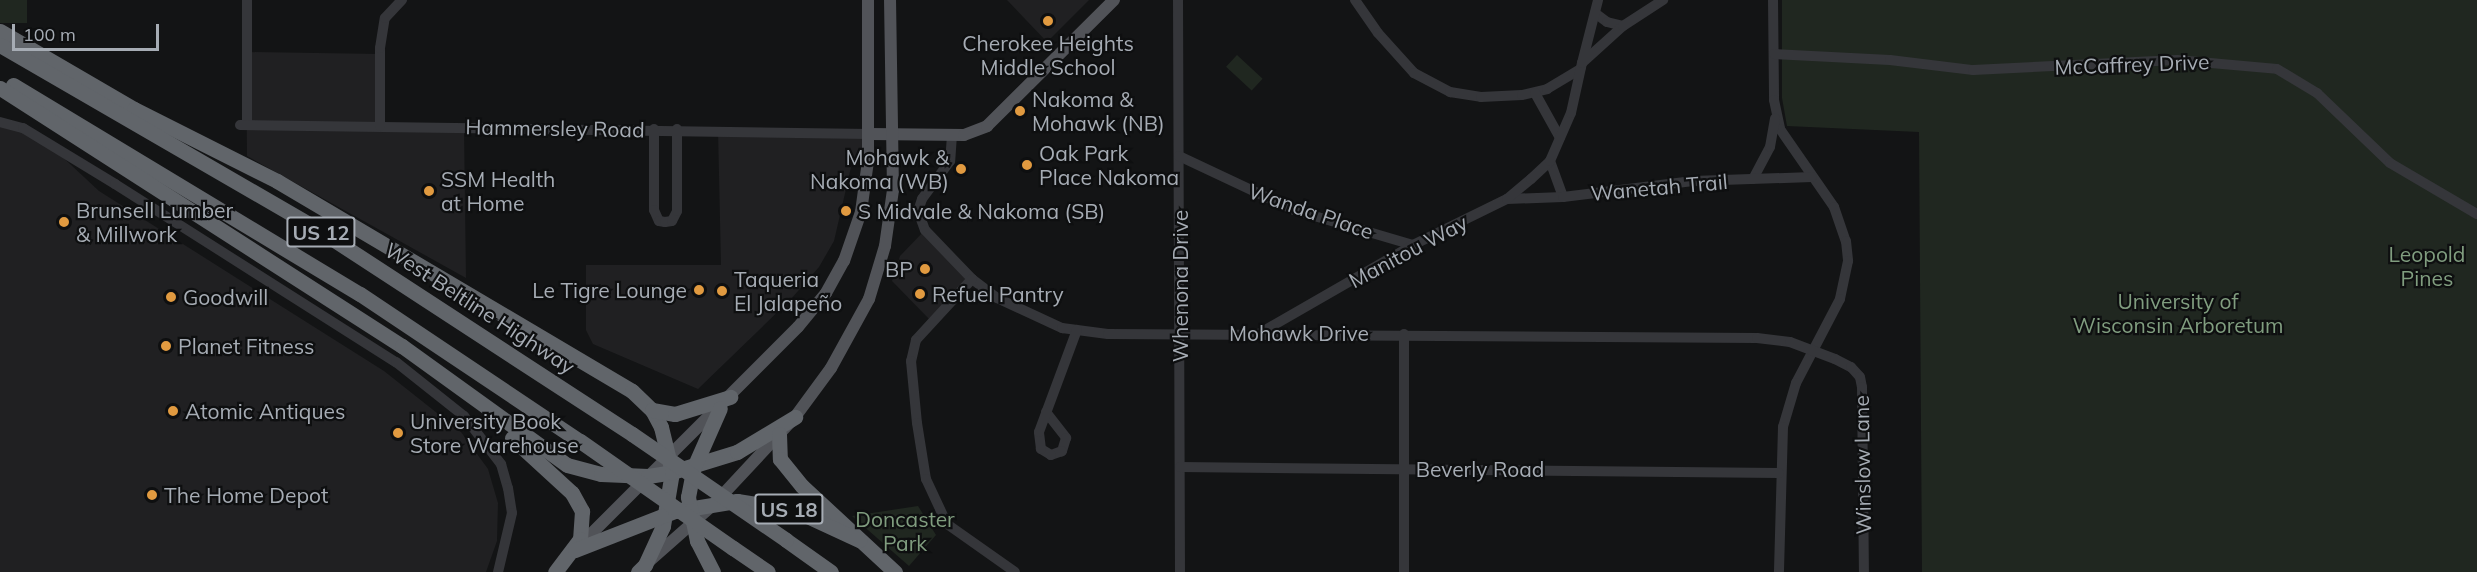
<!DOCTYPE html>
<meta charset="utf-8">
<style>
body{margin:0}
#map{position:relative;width:2477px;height:572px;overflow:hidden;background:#131415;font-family:Mulish,sans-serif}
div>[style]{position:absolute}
.built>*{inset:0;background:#202022}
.green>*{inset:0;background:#202720;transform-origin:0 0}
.minor>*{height:10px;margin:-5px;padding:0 5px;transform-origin:5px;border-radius:5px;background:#35363a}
.major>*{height:12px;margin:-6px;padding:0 6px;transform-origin:6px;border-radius:6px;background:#515358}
.highway>*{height:15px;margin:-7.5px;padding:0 7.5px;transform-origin:7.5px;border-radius:7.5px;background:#61656a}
.highway-bridge>*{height:15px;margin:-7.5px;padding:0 7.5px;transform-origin:7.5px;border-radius:7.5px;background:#61656a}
.dots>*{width:16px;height:16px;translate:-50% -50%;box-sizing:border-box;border:3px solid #0e0f10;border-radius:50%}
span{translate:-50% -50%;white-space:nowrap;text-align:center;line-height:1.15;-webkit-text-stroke:4.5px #0e0f10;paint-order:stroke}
.shield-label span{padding:2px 4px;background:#0e0f10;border:2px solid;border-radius:4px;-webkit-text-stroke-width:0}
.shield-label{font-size:20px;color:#a6acb4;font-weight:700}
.poi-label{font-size:21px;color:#a6acb4}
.left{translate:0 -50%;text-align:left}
.right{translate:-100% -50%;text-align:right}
.street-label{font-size:21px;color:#a6acb4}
.park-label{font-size:21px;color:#809d7f}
.scale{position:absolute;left:12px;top:24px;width:147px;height:27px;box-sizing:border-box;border:3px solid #a6acb4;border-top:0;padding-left:8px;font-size:18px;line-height:21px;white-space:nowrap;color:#a6acb4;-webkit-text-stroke:4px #0e0f10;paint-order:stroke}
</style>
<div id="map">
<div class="built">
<div style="clip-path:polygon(1007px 0,1089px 0,1047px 42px)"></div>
<div style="clip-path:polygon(246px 52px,380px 54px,380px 126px,464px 127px,466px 278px,247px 156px)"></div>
<div style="clip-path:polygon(0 122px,41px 137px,99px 191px,384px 371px,461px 432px,488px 469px,498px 503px,497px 541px,486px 572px,0 572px)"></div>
<div style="clip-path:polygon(718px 130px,870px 134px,868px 161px,852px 163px,834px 241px,819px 267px,791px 299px,698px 389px,593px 344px,586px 330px,586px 265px,721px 265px)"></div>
<div style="clip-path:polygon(925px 230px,972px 279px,931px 321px,892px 281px,900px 256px)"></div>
</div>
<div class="green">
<div style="left:0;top:0;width:27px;height:23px"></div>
<div style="clip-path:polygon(1782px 0,2477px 0,2477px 572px,1922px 572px,1919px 132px,1787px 126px,1782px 98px)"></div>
<div style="left:1237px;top:55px;width:35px;height:16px;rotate:43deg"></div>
<div style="clip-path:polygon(918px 506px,936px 535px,909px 566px,852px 516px)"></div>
</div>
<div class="minor">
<div style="left:247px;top:0;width:124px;rotate:90deg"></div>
<div style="left:1178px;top:0;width:572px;rotate:89.8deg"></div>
<div style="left:1355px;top:0;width:40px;rotate:55.1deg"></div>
<div style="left:1378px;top:33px;width:54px;rotate:48deg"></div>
<div style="left:1414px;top:73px;width:41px;rotate:27.8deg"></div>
<div style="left:1450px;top:92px;width:31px;rotate:9deg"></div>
<div style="left:1481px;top:97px;width:41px;rotate:-2.8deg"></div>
<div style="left:1522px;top:95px;width:26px;rotate:-13deg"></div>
<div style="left:1547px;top:89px;width:39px;rotate:-31deg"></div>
<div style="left:1773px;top:0;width:100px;rotate:89.4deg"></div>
<div style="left:1774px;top:100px;width:30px;rotate:78deg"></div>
<div style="left:1780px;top:129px;width:95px;rotate:55.3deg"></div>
<div style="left:1834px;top:207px;width:36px;rotate:71deg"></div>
<div style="left:1846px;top:241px;width:20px;rotate:84deg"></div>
<div style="left:1848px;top:261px;width:39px;rotate:102deg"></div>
<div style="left:1840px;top:299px;width:95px;rotate:117.6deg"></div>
<div style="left:1796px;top:383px;width:46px;rotate:106.5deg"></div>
<div style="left:1783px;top:427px;width:145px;rotate:91.6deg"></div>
<div style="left:1595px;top:13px;width:15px;rotate:37deg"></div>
<div style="left:1607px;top:22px;width:16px;rotate:14deg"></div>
<div style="left:1774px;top:54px;width:116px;rotate:3deg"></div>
<div style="left:1890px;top:60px;width:84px;rotate:6.9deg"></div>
<div style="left:1973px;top:70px;width:204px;rotate:-2.8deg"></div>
<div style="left:2177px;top:60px;width:100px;rotate:5.1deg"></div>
<div style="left:2277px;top:69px;width:47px;rotate:31deg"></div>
<div style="left:2317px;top:93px;width:101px;rotate:43.8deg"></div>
<div style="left:2390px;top:163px;width:101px;rotate:30.4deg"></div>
<div style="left:1582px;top:63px;width:65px;rotate:-75.7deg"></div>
<div style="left:1535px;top:93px;width:51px;rotate:60.9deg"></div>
<div style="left:0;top:122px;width:24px;rotate:15deg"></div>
<div style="left:23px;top:128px;width:108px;rotate:31.3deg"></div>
<div style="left:115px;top:184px;width:333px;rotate:32.4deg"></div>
<div style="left:396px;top:362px;width:87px;rotate:38.5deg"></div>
<div style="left:464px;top:416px;width:61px;rotate:52.4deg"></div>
<div style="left:501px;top:464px;width:25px;rotate:74deg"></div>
<div style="left:508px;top:488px;width:25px;rotate:81deg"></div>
<div style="left:512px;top:513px;width:61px;rotate:103.3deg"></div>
<div style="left:240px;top:125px;width:630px;rotate:0.82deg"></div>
<div style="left:380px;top:126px;width:78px;rotate:-90deg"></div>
<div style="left:380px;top:48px;width:30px;rotate:-81deg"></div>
<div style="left:385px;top:18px;width:25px;rotate:-47deg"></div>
<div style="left:654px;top:129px;width:81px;rotate:90deg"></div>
<div style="left:654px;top:210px;width:12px;rotate:66deg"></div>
<div style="left:659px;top:221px;width:6px;rotate:9deg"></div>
<div style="left:665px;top:222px;width:7px;rotate:-8deg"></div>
<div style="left:672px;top:221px;width:11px;rotate:-63deg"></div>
<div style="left:677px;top:211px;width:82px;rotate:-90deg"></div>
<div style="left:952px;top:135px;width:26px;rotate:94deg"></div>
<div style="left:950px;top:161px;width:47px;rotate:126.4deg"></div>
<div style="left:922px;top:199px;width:13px;rotate:108deg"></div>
<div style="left:918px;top:211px;width:20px;rotate:70deg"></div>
<div style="left:925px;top:230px;width:68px;rotate:46.2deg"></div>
<div style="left:972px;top:279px;width:31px;rotate:37deg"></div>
<div style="left:997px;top:298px;width:72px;rotate:24.8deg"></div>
<div style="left:1062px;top:328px;width:46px;rotate:7.4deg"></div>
<div style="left:1108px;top:334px;width:649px;rotate:0.35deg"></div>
<div style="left:1757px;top:338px;width:33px;rotate:7deg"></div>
<div style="left:1790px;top:342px;width:48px;rotate:20.7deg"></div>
<div style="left:1835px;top:359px;width:18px;rotate:27deg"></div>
<div style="left:1851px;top:367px;width:13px;rotate:48deg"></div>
<div style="left:1860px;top:377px;width:10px;rotate:79deg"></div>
<div style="left:1862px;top:387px;width:185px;rotate:89.4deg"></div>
<div style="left:1179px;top:156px;width:127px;rotate:25.2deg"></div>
<div style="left:1294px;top:210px;width:124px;rotate:16.4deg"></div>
<div style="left:1550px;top:161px;width:38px;rotate:70deg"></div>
<div style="left:1753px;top:179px;width:36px;rotate:-62deg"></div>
<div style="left:1770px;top:147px;width:29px;rotate:-80deg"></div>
<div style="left:1507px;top:199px;width:56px;rotate:-2deg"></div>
<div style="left:1563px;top:197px;width:131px;rotate:-7deg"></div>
<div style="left:1693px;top:181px;width:119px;rotate:-1.9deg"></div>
<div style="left:972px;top:279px;width:83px;rotate:132.6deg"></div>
<div style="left:916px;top:340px;width:22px;rotate:103deg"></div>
<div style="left:911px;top:361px;width:62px;rotate:84.5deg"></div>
<div style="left:917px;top:423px;width:57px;rotate:80.9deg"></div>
<div style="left:926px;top:479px;width:50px;rotate:65deg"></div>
<div style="left:947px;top:524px;width:83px;rotate:35.2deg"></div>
<div style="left:1260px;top:333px;width:177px;rotate:-29.9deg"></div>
<div style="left:1413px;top:245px;width:105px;rotate:-26.1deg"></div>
<div style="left:1507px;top:199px;width:31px;rotate:-40deg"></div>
<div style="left:1531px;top:179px;width:26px;rotate:-43deg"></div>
<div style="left:1550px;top:161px;width:52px;rotate:-66.4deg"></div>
<div style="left:1571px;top:113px;width:51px;rotate:-77.6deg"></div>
<div style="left:1582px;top:63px;width:55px;rotate:-42.1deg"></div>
<div style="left:1623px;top:26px;width:48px;rotate:-33deg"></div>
<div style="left:1046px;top:412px;width:33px;rotate:52deg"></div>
<div style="left:1066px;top:438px;width:14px;rotate:107deg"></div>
<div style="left:1062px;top:451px;width:12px;rotate:160deg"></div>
<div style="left:1051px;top:455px;width:12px;rotate:-149deg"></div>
<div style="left:1041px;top:449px;width:17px;rotate:-97deg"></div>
<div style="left:1039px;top:432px;width:109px;rotate:-69.6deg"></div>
<div style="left:1180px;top:467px;width:599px;rotate:0.57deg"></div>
<div style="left:1404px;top:572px;width:238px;rotate:-90deg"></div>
</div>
<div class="major">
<div style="left:870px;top:134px;width:94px;rotate:0.6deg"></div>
<div style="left:964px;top:135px;width:25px;rotate:-21deg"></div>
<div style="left:987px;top:126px;width:179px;rotate:-44.8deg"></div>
<div style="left:578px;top:547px;width:311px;rotate:-45deg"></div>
<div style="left:798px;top:327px;width:44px;rotate:-50.5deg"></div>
<div style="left:826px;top:293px;width:37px;rotate:-61deg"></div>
<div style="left:844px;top:261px;width:52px;rotate:-70.9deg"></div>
<div style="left:861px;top:212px;width:51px;rotate:-82.2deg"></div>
<div style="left:868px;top:161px;width:161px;rotate:-90deg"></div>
<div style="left:646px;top:564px;width:91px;rotate:-41.4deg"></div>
<div style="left:714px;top:504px;width:119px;rotate:-47deg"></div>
<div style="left:795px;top:417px;width:61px;rotate:-53.7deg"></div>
<div style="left:831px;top:368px;width:79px;rotate:-61.2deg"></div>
<div style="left:869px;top:299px;width:55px;rotate:-73.2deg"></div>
<div style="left:885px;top:246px;width:57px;rotate:-81.9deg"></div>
<div style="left:893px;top:190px;width:190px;rotate:-90.9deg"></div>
</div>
<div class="highway">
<div style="left:0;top:31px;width:155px;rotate:30.2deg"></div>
<div style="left:134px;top:109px;width:160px;rotate:26.7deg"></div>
<div style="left:277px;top:181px;width:412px;rotate:30.6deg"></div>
<div style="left:632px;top:391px;width:28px;rotate:44deg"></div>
<div style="left:652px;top:410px;width:19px;rotate:62deg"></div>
<div style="left:661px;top:427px;width:46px;rotate:76.3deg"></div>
<div style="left:672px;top:472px;width:55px;rotate:99.5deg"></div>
<div style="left:663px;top:526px;width:43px;rotate:114.8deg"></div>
<div style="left:645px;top:565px;width:10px;rotate:135deg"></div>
<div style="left:0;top:45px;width:372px;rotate:30.1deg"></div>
<div style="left:322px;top:232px;width:370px;rotate:33.1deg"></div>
<div style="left:13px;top:85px;width:405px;rotate:31.1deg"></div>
<div style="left:360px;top:294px;width:265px;rotate:33.8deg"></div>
<div style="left:0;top:88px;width:478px;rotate:32.7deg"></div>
<div style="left:402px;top:346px;width:203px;rotate:35.8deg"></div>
<div style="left:567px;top:465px;width:35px;rotate:15deg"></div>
<div style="left:601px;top:474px;width:47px;rotate:2.4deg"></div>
<div style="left:648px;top:476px;width:24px;rotate:-9deg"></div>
<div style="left:672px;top:472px;width:68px;rotate:-17.1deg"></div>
<div style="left:737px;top:452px;width:68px;rotate:-31.1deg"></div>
<div style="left:652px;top:410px;width:23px;rotate:10deg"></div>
<div style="left:675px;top:414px;width:58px;rotate:-17.2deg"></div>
<div style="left:779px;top:434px;width:25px;rotate:88deg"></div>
<div style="left:780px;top:459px;width:35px;rotate:51deg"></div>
<div style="left:802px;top:486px;width:127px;rotate:42.8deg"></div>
<div style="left:512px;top:438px;width:81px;rotate:42.5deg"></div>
<div style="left:572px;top:493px;width:21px;rotate:61deg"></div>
<div style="left:582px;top:511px;width:28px;rotate:94deg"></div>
<div style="left:580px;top:539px;width:41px;rotate:127.1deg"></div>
<div style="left:786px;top:540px;width:55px;rotate:35.4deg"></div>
<div style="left:733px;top:548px;width:42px;rotate:34.4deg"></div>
<div style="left:575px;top:550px;width:107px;rotate:-21.3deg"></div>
<div style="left:675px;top:511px;width:63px;rotate:-9.2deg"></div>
<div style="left:737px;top:501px;width:58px;rotate:9deg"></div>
<div style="left:794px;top:510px;width:72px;rotate:24.8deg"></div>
<div style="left:713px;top:572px;width:35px;rotate:-117deg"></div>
<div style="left:697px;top:541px;width:45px;rotate:-101.6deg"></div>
<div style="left:688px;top:497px;width:31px;rotate:-79deg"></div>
<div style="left:694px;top:467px;width:64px;rotate:-66.2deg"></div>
</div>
<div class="highway-bridge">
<div style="left:632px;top:434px;width:187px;rotate:34.5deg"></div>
<div style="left:580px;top:441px;width:187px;rotate:35deg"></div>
</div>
<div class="dots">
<div style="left:1048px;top:21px;background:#e19a40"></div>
<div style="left:1020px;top:111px;background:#e19a40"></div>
<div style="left:1027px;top:165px;background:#e19a40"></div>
<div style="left:961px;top:169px;background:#e19a40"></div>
<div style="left:429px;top:191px;background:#e19a40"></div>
<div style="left:846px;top:211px;background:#e19a40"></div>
<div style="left:64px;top:222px;background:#e19a40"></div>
<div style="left:925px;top:269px;background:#e19a40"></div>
<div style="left:699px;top:290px;background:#e19a40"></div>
<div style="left:722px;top:291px;background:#e19a40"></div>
<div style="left:920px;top:294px;background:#e19a40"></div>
<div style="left:171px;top:297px;background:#e19a40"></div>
<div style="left:166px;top:346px;background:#e19a40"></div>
<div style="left:173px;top:411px;background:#e19a40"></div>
<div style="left:398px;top:433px;background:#e19a40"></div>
<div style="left:152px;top:495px;background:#e19a40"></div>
</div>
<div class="shield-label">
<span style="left:321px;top:232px">US 12</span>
<span style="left:789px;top:509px">US 18</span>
</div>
<div class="poi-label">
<span style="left:1048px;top:55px">Cherokee Heights<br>Middle School</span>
<span class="left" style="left:1032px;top:111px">Nakoma &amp;<br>Mohawk (NB)</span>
<span class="left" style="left:1039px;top:165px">Oak Park<br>Place Nakoma</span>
<span class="right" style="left:949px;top:169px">Mohawk &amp;<br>Nakoma (WB)</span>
<span class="left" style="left:441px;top:191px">SSM Health<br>at Home</span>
<span class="left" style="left:76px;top:222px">Brunsell Lumber<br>&amp; Millwork</span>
<span class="left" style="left:858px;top:211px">S Midvale &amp; Nakoma (SB)</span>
<span class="right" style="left:913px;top:269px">BP</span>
<span class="left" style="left:734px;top:291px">Taqueria<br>El Jalapeño</span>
<span class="right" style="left:687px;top:290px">Le Tigre Lounge</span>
<span class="left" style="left:932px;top:294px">Refuel Pantry</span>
<span class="left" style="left:183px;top:297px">Goodwill</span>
<span class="left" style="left:178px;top:346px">Planet Fitness</span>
<span class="left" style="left:185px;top:411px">Atomic Antiques</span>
<span class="left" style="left:410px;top:433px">University Book<br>Store Warehouse</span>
<span class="left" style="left:164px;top:495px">The Home Depot</span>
</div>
<div class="street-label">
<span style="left:2132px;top:64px;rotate:-2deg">McCaffrey Drive</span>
<span style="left:555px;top:128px;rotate:1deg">Hammersley Road</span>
<span style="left:1659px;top:187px;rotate:-5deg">Wanetah Trail</span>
<span style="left:1311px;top:211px;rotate:19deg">Wanda Place</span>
<span style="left:1408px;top:251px;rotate:-28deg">Manitou Way</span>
<span style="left:1180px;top:286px;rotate:-90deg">Whenona Drive</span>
<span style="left:480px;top:308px;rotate:33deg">West Beltline Highway</span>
<span style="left:1299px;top:333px">Mohawk Drive</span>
<span style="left:1862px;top:465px;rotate:-91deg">Winslow Lane</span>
<span style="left:1480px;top:469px">Beverly Road</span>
</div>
<div class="park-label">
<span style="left:2427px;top:266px">Leopold<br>Pines</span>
<span style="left:2178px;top:313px">University of<br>Wisconsin Arboretum</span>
<span style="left:905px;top:531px">Doncaster<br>Park</span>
</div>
<div class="scale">100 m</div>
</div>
